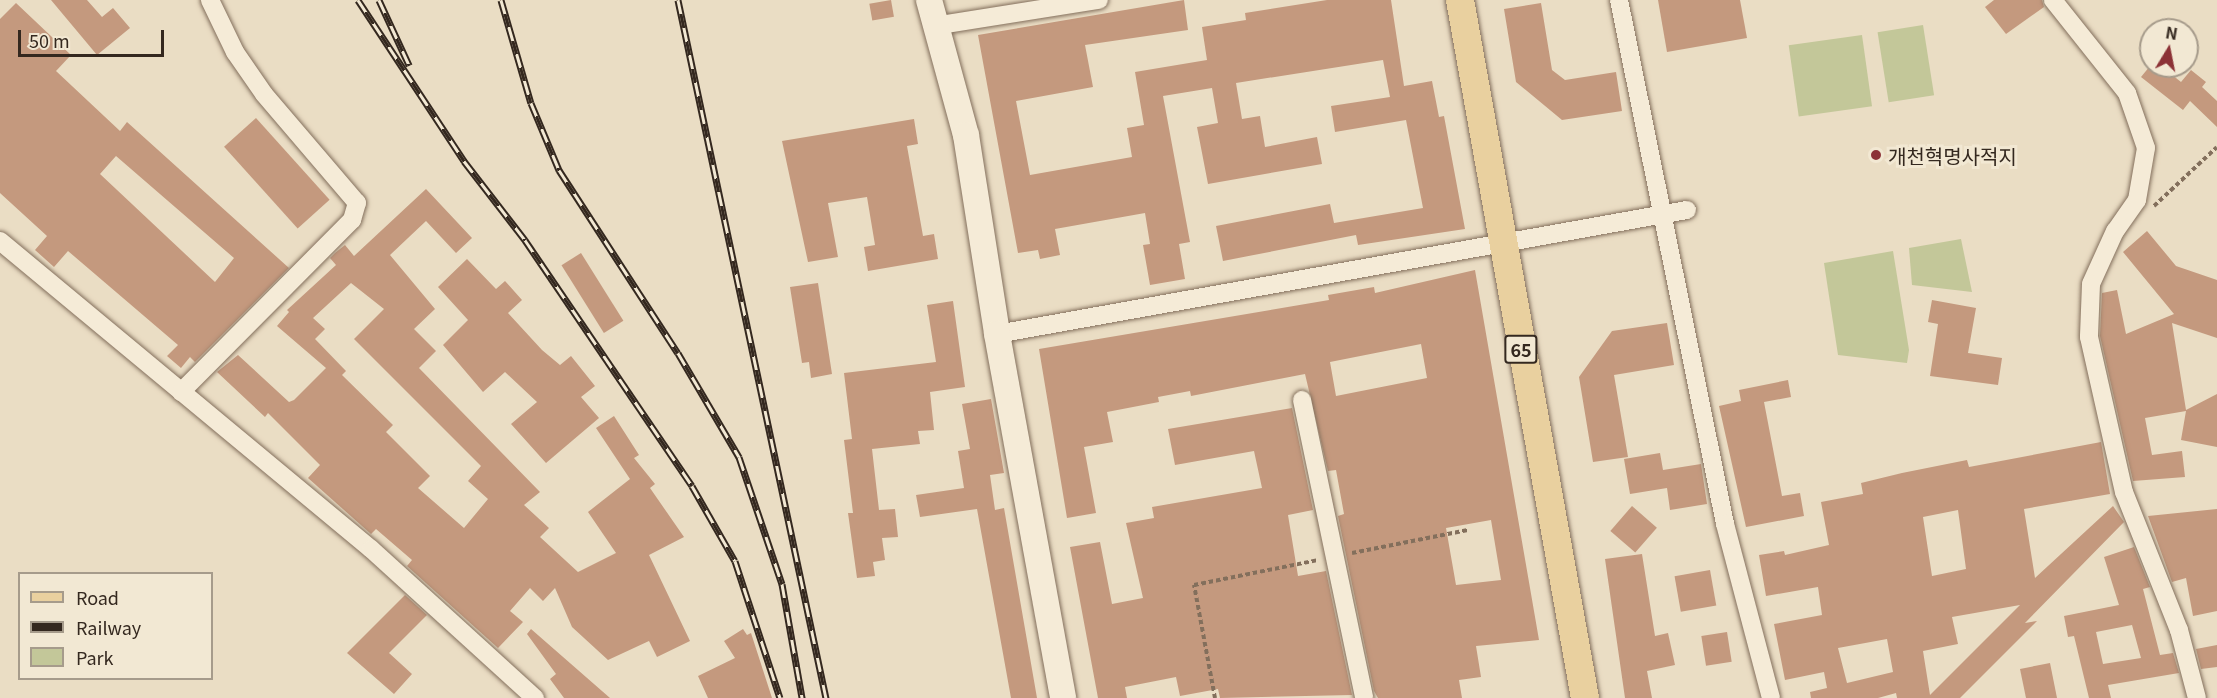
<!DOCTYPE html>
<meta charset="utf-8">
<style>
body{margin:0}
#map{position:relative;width:2217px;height:698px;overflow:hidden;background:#eaddc4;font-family:Georgia,"Noto Sans KR",serif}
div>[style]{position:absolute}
.green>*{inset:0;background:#c3c799;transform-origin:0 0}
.building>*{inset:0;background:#c4997e;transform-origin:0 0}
.path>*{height:4px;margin-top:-2px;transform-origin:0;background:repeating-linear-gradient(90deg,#836f5c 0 4.5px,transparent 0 7.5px)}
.roads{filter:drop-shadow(0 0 2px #836f5c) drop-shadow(0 0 2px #836f5c)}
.minor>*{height:18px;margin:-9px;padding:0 9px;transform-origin:9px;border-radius:9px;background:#f5ebd7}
.secondary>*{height:26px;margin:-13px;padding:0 13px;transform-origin:13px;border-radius:13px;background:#f5ebd7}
.primary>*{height:28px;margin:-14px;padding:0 14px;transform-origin:14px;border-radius:14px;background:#e9d09f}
.rail>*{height:7px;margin-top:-3.5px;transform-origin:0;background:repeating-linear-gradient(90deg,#f2e8d3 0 14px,#34281f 0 28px);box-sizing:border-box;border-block:2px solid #34281f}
.dots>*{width:16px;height:16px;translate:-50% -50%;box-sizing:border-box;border:3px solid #f2e8d3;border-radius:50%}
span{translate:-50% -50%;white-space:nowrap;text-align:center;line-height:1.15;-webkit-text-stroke:6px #f2e8d3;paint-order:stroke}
.shield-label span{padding:2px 4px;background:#f2e8d3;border:2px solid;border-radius:4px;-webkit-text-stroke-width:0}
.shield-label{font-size:18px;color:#34281f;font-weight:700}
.poi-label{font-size:20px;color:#34281f}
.left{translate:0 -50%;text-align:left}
.legend{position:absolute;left:18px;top:572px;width:195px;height:108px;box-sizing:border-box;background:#f2e8d3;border:2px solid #a69b8b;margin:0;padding:8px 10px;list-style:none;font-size:18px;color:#34281f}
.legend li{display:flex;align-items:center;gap:12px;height:30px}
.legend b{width:30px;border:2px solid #a69b8b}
.north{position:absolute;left:2139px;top:18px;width:60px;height:60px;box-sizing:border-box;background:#f2e8d3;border:2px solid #a69b8b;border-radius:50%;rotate:10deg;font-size:16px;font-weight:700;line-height:24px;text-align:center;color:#34281f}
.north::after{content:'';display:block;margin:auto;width:21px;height:27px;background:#8c3236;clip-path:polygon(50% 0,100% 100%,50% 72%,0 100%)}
.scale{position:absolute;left:18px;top:30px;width:146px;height:27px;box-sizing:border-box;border:3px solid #34281f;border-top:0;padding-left:8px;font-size:18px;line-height:21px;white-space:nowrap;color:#34281f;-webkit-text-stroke:4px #f2e8d3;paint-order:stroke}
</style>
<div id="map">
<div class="green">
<div style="left:1923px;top:25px;width:71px;height:46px;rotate:81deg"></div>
<div style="left:1862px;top:35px;width:72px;height:74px;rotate:82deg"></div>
<div style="clip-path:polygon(1961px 239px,1972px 292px,1912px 285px,1909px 248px)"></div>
<div style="clip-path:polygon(1893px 251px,1909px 350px,1907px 363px,1838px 355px,1824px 263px)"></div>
</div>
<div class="building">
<div style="clip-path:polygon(51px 0,87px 0,102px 17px,113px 8px,130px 28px,97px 55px)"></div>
<div style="left:891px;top:0;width:17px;height:22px;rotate:80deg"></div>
<div style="clip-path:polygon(1184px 0,1188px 30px,1085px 45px,1093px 87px,1016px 101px,1030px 175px,1132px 157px,1127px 128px,1144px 125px,1135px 72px,1207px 60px,1202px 27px,1246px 20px,1245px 13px,1327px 0,1391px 0,1404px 86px,1432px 81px,1439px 117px,1444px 116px,1465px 229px,1358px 245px,1356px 235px,1223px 261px,1216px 226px,1330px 204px,1334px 223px,1423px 208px,1406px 120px,1335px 132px,1331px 106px,1390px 97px,1383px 60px,1236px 83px,1242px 119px,1260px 116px,1265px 147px,1317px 137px,1322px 164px,1208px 184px,1197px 127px,1218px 123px,1212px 88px,1163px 96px,1190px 242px,1179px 244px,1185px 279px,1150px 285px,1143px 245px,1150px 244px,1145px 213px,1055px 229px,1060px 255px,1040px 259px,1038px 250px,1018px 253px,978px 35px)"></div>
<div style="clip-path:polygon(1658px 0,1740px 0,1747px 38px,1667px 52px)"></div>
<div style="clip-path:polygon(1994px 0,2042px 0,2044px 7px,2006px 34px,1985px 7px)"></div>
<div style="clip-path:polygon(evenodd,16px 3px,71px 55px,56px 71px,120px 131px,127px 122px,289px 268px,195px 362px,190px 357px,181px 368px,167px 356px,178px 345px,68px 251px,54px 267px,35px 250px,47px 236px,0 193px,0 19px,16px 3px,116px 156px,234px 258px,215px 282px,100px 174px,116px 156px)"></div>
<div style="clip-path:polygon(1541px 3px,1552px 70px,1565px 80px,1616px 72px,1622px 111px,1562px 120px,1516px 82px,1504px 9px)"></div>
<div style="clip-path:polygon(2150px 66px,2161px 66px,2181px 82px,2191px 70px,2206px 82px,2202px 87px,2217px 101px,2217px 127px,2190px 101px,2183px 110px,2141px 77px)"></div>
<div style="left:256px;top:118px;width:110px;height:43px;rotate:48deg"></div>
<div style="clip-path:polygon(914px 119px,918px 144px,907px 146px,923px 236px,934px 234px,938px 259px,868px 271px,864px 247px,875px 245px,867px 197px,828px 203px,838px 257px,808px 262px,782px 141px)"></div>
<div style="clip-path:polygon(evenodd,426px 189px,472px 238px,456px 253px,426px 221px,390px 255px,435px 309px,414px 329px,436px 351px,419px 368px,540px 492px,524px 505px,549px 528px,540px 537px,578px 572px,616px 553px,588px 512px,630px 479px,596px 428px,614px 416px,639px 455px,634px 458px,655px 484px,650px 488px,684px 537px,649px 555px,690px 641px,657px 657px,649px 641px,608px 660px,572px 627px,555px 588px,543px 601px,530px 588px,510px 611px,523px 622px,498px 648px,407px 566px,412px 560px,376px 529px,371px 534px,308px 478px,320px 465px,268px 413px,265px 417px,217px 372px,238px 355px,289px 402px,294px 400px,326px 368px,277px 326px,289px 312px,287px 310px,336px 265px,330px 258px,335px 253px,345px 245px,354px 256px,426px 189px,351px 283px,384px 309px,354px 339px,481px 466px,468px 481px,488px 499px,464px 528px,418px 488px,430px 476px,386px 432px,393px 425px,342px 375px,346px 371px,315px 339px,325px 329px,313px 318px,351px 283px)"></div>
<div style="clip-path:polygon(2147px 231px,2176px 266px,2217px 280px,2217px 338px,2172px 323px,2186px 410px,2217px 394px,2217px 447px,2181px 440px,2186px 411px,2145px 418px,2152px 455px,2182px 451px,2185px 477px,2133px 481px,2100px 336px,2102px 293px,2117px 290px,2126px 334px,2174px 314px,2123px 252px)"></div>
<div style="left:581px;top:253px;width:80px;height:23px;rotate:58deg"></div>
<div style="clip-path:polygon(467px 259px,496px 289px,505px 281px,522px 300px,508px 313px,542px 350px,560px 365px,571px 356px,595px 386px,581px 397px,599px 418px,546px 463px,511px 424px,537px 402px,505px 372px,483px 392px,443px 345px,468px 320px,438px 287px)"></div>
<div style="clip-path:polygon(evenodd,1475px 270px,1539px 640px,1476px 646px,1481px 677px,1459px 680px,1462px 698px,1378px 698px,1374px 691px,1338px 516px,1344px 514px,1336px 470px,1328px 471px,1305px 374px,1191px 396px,1190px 391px,1158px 397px,1159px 402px,1107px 412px,1113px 442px,1084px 447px,1096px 513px,1067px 518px,1039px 349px,1329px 300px,1328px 295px,1374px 287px,1375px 293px,1475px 270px,1421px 344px,1427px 378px,1336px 396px,1330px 362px,1421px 344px,1475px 270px,1491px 520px,1501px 580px,1456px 585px,1446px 528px,1491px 520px)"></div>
<div style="clip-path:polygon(818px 283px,832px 374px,811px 378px,809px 362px,802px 363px,790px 287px)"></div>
<div style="clip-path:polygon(1932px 300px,1976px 308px,1968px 353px,2002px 358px,1998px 385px,1930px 376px,1938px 324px,1928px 322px)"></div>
<div style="clip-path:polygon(953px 301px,965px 387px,930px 392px,934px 430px,918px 431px,920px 444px,872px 449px,879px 510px,895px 509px,898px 537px,882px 538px,885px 560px,873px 562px,875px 576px,857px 578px,848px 513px,853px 513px,844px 440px,852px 439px,844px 373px,936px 362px,927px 305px)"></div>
<div style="clip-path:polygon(1667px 323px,1674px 365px,1614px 375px,1628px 457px,1593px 462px,1579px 377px,1612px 331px)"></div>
<div style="clip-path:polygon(1788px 380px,1791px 397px,1764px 402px,1782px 496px,1800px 493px,1804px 516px,1746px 527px,1719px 406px,1741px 401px,1739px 390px)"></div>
<div style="clip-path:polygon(991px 399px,1004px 473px,990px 475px,995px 510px,1004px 508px,1037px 698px,1011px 698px,977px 509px,920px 517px,916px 495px,964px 488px,958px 451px,970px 449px,962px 404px)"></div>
<div style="clip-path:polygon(1292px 408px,1313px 510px,1288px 515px,1298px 576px,1326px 571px,1352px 695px,1220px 698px,1218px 689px,1180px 696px,1176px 677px,1125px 687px,1127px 698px,1098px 698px,1070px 547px,1100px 542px,1112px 604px,1143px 598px,1126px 523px,1154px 518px,1152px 507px,1262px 488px,1254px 451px,1175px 465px,1168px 429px)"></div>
<div style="clip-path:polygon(evenodd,2101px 442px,2110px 494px,2024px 509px,2035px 578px,2113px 506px,2124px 522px,2025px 623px,2037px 621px,1960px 698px,1897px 698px,1896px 693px,1878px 698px,1811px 698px,1810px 692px,1827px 688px,1824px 672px,1785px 680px,1774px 624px,1822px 615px,1818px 587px,1766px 596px,1759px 555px,1784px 551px,1785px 555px,1829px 545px,1821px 502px,1863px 494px,1861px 483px,1902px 473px,1967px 460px,1969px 467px,2101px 442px,1958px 510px,1966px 569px,1932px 576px,1923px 517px,1958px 510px,2101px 442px,2020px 605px,1930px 695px,1923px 651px,1958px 644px,1952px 617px,2020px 605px,2101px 442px,1887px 639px,1893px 672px,1847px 683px,1838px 648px,1887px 639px)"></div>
<div style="clip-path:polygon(1660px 453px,1663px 470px,1701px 464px,1707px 504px,1670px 510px,1667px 488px,1630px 494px,1624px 459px)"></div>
<div style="left:1632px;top:506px;width:33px;height:33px;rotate:41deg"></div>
<div style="clip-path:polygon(2217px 509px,2217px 611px,2193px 616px,2186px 578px,2172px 582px,2148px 516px)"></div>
<div style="clip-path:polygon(evenodd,2134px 547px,2150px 587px,2143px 589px,2160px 655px,2173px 653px,2179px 673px,2108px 685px,2111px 698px,2089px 698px,2074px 636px,2068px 637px,2064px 616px,2119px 605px,2104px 557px,2134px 547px,2132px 625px,2141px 658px,2103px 664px,2096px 632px,2132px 625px)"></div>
<div style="clip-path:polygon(1642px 554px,1655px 636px,1668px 633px,1675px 665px,1647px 671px,1652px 698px,1625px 698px,1605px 559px)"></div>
<div style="left:1710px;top:570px;width:36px;height:36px;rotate:80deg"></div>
<div style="clip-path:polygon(405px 595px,427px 615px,389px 653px,412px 674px,394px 694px,347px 653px)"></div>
<div style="clip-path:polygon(531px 629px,610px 698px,564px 698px,550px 679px,556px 674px,527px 634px)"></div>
<div style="clip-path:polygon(743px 629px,747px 635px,751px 633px,772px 698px,708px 698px,698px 676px,735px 658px,724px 641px)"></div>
<div style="left:1727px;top:632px;width:30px;height:26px;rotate:81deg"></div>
<div style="clip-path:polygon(2217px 645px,2217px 667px,2201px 669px,2196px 649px)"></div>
<div style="clip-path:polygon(2050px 663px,2057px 698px,2026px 698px,2020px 669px)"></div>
</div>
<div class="path">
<div style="left:2154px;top:206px;width:86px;rotate:-43.1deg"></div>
<div style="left:1352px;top:553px;width:118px;rotate:-11.2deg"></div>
<div style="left:1215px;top:698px;width:115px;rotate:-100.5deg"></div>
<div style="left:1194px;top:585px;width:126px;rotate:-11.4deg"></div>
</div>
<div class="roads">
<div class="minor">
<div style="left:1619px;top:0;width:535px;rotate:78.56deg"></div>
<div style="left:1725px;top:524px;width:180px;rotate:75.2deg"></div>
<div style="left:2053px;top:0;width:119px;rotate:51.5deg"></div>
<div style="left:2127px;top:93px;width:58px;rotate:70.9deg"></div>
<div style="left:2146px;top:148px;width:53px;rotate:99.8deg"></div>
<div style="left:2137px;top:200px;width:38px;rotate:125deg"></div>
<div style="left:2115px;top:231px;width:58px;rotate:114.4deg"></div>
<div style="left:2091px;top:284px;width:53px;rotate:92.2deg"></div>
<div style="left:2089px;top:337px;width:159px;rotate:77.3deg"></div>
<div style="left:2124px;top:492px;width:149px;rotate:68.3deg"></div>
<div style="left:2179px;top:630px;width:70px;rotate:75.2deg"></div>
<div style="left:934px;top:26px;width:167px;rotate:-9deg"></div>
<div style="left:0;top:241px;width:482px;rotate:39.7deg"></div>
<div style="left:371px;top:549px;width:222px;rotate:42.3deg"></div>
<div style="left:997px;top:334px;width:701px;rotate:-10.19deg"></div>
<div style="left:181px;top:392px;width:243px;rotate:-45.2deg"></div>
<div style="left:352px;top:220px;width:18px;rotate:-74deg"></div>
<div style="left:357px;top:203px;width:143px;rotate:-130.5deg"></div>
<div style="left:264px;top:94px;width:51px;rotate:-124.6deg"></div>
<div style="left:235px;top:52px;width:58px;rotate:-115.7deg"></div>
<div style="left:1302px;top:400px;width:304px;rotate:78.2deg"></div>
</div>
<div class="secondary">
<div style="left:929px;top:0;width:140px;rotate:74.7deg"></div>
<div style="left:966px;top:135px;width:201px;rotate:81.1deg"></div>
<div style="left:997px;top:334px;width:370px;rotate:79.7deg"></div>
</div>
<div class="primary">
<div style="left:1460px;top:0;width:709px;rotate:79.85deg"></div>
</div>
</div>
<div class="rail">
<div style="left:358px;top:0;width:193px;rotate:56.6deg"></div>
<div style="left:464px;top:161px;width:100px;rotate:52.3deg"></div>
<div style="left:525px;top:240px;width:297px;rotate:55.8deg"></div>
<div style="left:692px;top:486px;width:86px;rotate:60.2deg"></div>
<div style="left:735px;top:561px;width:144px;rotate:71.8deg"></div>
<div style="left:379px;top:0;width:72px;rotate:65.2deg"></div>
<div style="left:501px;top:0;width:107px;rotate:73.8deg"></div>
<div style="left:531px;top:103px;width:73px;rotate:67.3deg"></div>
<div style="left:559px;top:170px;width:218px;rotate:57deg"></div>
<div style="left:678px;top:353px;width:121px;rotate:59.6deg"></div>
<div style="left:739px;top:457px;width:134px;rotate:71.3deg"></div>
<div style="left:782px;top:584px;width:116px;rotate:80deg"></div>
<div style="left:678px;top:0;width:714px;rotate:78.03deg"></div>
</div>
<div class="dots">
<div style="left:1876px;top:155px;background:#8c3236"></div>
</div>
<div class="shield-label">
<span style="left:1521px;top:349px">65</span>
</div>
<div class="poi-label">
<span class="left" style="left:1888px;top:155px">개천혁명사적지</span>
</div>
<ul class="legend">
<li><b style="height:8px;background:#e9d09f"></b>Road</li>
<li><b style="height:8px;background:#34281f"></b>Railway</li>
<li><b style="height:16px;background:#c3c799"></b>Park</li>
</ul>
<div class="north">N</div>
<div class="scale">50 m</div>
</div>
